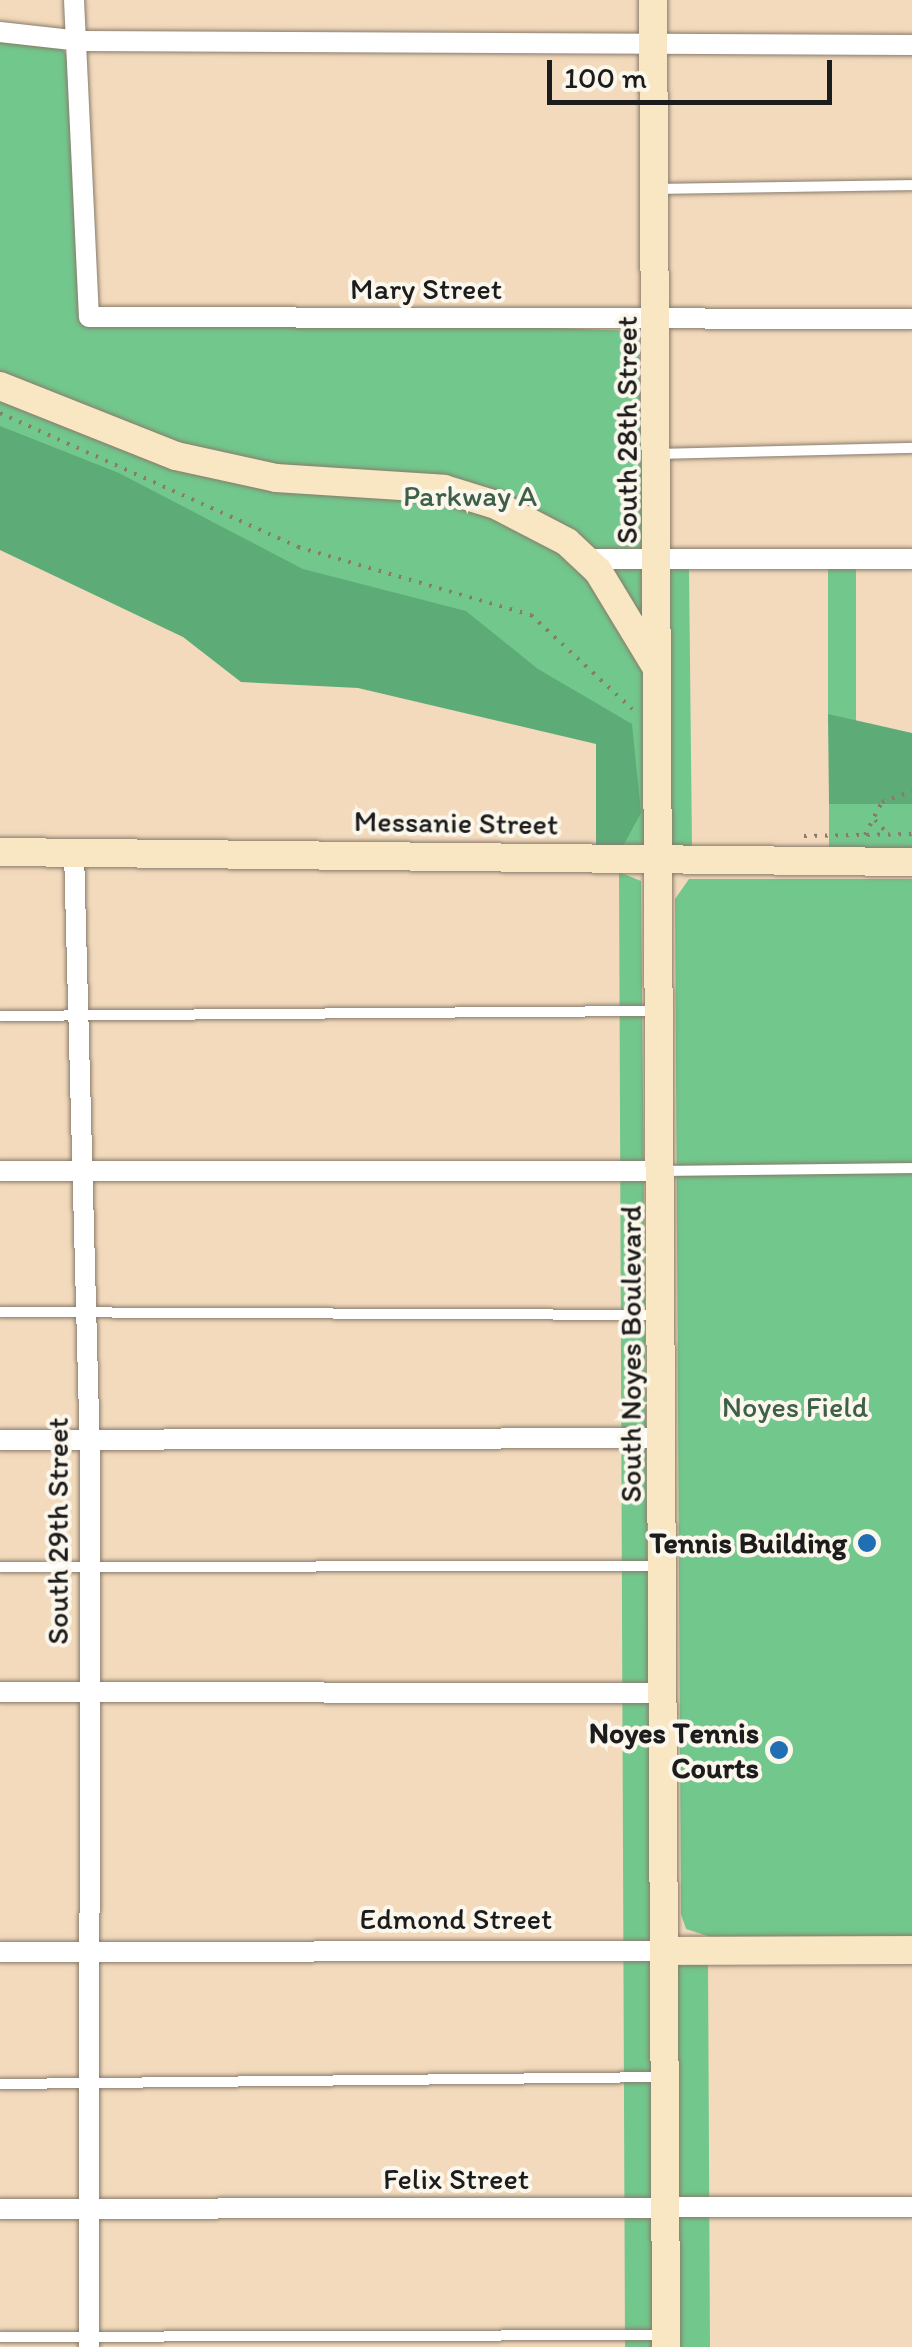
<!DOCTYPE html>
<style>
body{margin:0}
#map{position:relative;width:912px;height:2347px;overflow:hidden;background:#f3dabc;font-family:Itim,sans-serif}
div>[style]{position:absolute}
.green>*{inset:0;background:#72c78c;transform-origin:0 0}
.forest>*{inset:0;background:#5dac78}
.path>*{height:4px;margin-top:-2px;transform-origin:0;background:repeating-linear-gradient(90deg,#887b6c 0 2.5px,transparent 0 10.5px)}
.roads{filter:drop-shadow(0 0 2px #887b6c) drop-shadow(0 0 2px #887b6c)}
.lane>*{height:10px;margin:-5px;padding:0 5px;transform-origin:5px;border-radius:5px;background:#fff}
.street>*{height:20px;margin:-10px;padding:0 10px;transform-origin:10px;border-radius:10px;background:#fff}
.secondary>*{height:28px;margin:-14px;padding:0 14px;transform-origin:14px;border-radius:14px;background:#f9e7c3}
.dots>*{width:28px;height:28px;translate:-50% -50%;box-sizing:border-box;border:5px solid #fbf7ec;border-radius:50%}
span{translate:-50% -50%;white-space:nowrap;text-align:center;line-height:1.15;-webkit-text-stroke:8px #fbf7ec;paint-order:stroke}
.street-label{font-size:30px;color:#1c1c1c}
.park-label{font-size:30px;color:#3e6049}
.poi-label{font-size:30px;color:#1c1c1c;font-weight:700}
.right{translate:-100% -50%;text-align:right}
.scale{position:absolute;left:547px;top:60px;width:285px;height:45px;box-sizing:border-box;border:5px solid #1c1c1c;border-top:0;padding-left:12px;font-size:30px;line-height:35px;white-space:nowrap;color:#1c1c1c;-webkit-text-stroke:8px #fbf7ec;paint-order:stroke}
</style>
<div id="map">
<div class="green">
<div style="clip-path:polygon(0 41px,60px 45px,74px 67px,82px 312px,639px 331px,643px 544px,689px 568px,692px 847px,596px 845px,596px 743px,0 472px)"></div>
<div style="left:856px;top:566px;width:158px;height:28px;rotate:90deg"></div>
<div style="left:829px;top:804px;width:83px;height:44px"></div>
<div style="clip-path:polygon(619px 872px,641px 881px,651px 1962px,708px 1961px,710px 2347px,625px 2347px)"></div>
<div style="clip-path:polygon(689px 879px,912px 879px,912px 1936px,711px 1937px,686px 1929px,681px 1914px,675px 899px)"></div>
</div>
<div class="forest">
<div style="clip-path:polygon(0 426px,119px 473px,303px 569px,466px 611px,538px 669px,632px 724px,641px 813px,623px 846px,596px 845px,596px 744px,358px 688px,241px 682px,183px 637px,0 550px)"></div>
<div style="clip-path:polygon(828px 714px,912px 733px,912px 804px,829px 804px)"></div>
</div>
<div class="path">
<div style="left:0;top:413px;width:327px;rotate:24.2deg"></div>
<div style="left:298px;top:547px;width:243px;rotate:16.3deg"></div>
<div style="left:531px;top:615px;width:138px;rotate:42.9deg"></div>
<div style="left:875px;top:820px;width:21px;rotate:47deg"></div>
<div style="left:865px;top:835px;width:37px;rotate:-63deg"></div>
<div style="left:882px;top:802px;width:32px;rotate:-20deg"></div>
<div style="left:804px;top:836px;width:108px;rotate:-1.1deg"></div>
</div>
<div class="roads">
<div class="lane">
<div style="left:658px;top:189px;width:254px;rotate:-0.9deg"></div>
<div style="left:661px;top:454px;width:251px;rotate:-1.4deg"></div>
<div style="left:0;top:1016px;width:657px;rotate:-0.44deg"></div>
<div style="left:665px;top:1171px;width:247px;rotate:-0.7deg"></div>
<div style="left:0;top:1312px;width:657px;rotate:0.26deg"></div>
<div style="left:0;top:1567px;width:660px;rotate:-0.09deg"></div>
<div style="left:0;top:2084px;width:664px;rotate:-0.6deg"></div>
<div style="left:0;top:2337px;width:665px;rotate:-0.17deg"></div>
</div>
<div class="street">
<div style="left:74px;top:0;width:317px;rotate:87.3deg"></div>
<div style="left:89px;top:317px;width:823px;rotate:0.14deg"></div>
<div style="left:0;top:32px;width:81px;rotate:6.4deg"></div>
<div style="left:80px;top:41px;width:832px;rotate:0.28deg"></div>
<div style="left:585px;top:559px;width:327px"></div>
<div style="left:74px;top:852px;width:604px;rotate:88.48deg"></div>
<div style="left:90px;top:1456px;width:891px;rotate:90.06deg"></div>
<div style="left:0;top:1171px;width:665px"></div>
<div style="left:0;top:1440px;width:663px;rotate:-0.17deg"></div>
<div style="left:0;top:1692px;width:662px;rotate:0.09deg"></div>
<div style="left:0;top:1952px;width:665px;rotate:-0.09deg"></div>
<div style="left:0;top:2209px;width:912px;rotate:-0.13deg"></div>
</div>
<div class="secondary">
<div style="left:653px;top:0;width:2347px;rotate:89.68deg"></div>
<div style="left:0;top:386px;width:189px;rotate:21.7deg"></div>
<div style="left:176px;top:456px;width:102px;rotate:12.4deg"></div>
<div style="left:276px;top:478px;width:168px;rotate:3.7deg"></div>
<div style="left:444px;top:489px;width:54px;rotate:17.1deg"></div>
<div style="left:496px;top:505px;width:80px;rotate:27.5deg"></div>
<div style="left:567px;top:542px;width:42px;rotate:43.1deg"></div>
<div style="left:598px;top:571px;width:110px;rotate:58.8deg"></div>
<div style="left:0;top:852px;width:912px;rotate:0.63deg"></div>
<div style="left:665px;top:1951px;width:247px;rotate:-0.2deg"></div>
</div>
</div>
<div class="dots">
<div style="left:867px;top:1543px;background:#1f6fb2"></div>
<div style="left:779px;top:1750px;background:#1f6fb2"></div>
</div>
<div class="street-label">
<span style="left:426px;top:289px">Mary Street</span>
<span style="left:627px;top:430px;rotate:-90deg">South 28th Street</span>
<span style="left:456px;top:823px;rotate:1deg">Messanie Street</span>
<span style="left:631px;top:1354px;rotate:-90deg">South Noyes Boulevard</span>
<span style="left:58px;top:1531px;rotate:-90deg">South 29th Street</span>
<span style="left:456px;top:1919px">Edmond Street</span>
<span style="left:456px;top:2179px">Felix Street</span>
</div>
<div class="park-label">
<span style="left:470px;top:496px">Parkway A</span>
<span style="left:795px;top:1407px">Noyes Field</span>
</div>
<div class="poi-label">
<span class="right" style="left:847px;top:1543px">Tennis Building</span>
<span class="right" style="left:759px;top:1750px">Noyes Tennis<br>Courts</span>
</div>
<div class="scale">100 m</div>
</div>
